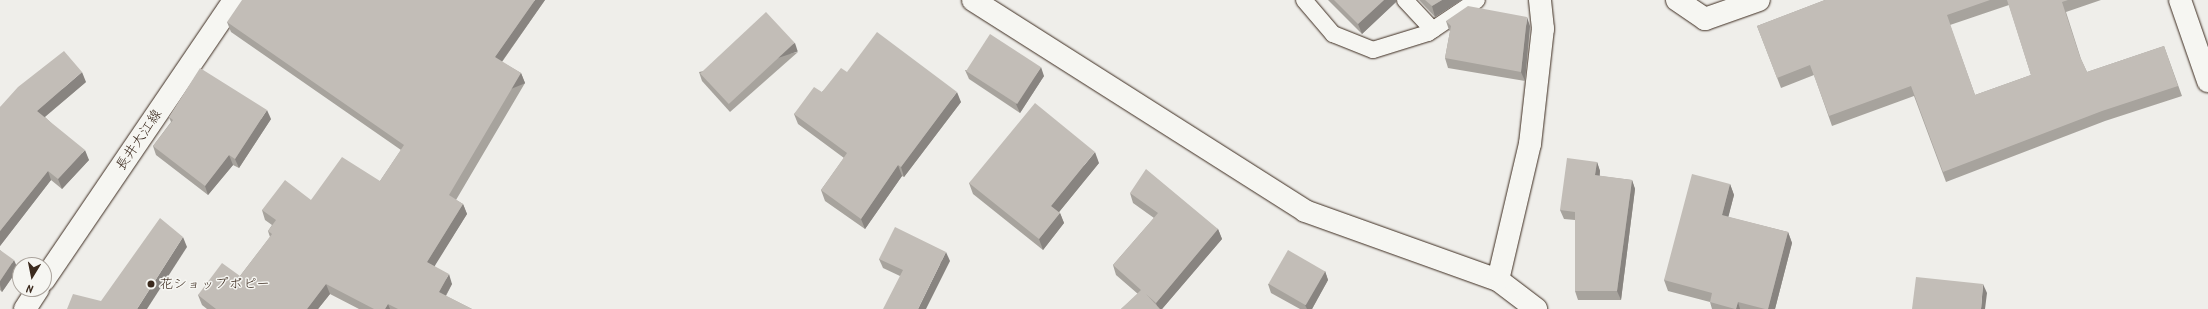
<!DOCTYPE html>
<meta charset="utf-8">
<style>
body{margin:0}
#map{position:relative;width:2208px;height:309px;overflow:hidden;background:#efeeea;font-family:Kalam,"Klee One",sans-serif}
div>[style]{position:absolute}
.roads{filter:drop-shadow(0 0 1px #3b2a1e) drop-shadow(0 0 1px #3b2a1e)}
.lane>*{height:16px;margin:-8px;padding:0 8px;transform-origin:8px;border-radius:8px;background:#f6f6f2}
.street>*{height:22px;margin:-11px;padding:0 11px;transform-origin:11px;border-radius:11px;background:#f6f6f2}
.primary>*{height:22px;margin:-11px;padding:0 11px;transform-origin:11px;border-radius:11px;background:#f6f6f2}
.wall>*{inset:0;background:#a7a39d}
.shaded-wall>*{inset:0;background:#888480;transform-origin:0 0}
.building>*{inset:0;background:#c2bdb7;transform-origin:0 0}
.dots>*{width:11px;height:11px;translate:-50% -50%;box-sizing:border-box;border:2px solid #f6f6f2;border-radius:50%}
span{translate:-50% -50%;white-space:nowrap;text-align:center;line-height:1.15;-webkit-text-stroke:3px #f6f6f2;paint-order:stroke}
.street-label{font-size:14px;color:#3b2a1e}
.poi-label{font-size:14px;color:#3b2a1e}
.left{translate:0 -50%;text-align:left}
.north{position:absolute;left:12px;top:257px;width:40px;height:40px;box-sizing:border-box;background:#f6f6f2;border:1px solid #aba49d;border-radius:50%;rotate:190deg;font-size:11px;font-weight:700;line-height:16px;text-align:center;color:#3b2a1e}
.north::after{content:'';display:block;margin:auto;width:14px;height:18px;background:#3b2a1e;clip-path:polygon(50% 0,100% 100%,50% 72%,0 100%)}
</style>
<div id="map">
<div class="roads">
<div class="lane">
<div style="left:1304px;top:0;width:45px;rotate:49.5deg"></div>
<div style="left:1333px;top:34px;width:43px;rotate:21.8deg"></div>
<div style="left:1373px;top:50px;width:58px;rotate:-17.2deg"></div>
<div style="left:1428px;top:33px;width:59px;rotate:-34deg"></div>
<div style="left:1405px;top:0;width:41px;rotate:47deg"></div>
</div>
<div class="street">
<div style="left:973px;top:0;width:393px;rotate:32.4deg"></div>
<div style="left:1305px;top:211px;width:205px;rotate:19.7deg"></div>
<div style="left:1498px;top:280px;width:48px;rotate:37.3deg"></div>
<div style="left:1677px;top:0;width:34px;rotate:34deg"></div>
<div style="left:1705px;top:19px;width:57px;rotate:-19.4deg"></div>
<div style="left:2180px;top:0;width:86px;rotate:70.9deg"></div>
<div style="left:1498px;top:280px;width:140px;rotate:-76.8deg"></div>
<div style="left:1530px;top:144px;width:116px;rotate:-83.6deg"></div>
<div style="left:1543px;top:29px;width:29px;rotate:-96deg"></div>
</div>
<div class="primary">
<div style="left:44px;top:280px;width:338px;rotate:-55.8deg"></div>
<div style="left:25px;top:309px;width:24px;rotate:-57deg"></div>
</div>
</div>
<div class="wall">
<div style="clip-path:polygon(545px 0,502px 62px,521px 73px,525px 83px,456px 200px,463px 204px,467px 214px,434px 266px,452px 284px,446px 296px,472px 309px,359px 309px,330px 294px,318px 309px,207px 309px,202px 305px,198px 295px,240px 276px,270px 237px,268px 231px,272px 225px,265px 220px,262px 210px,311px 200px,380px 181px,401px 150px,231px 32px,227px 22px)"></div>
<div style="clip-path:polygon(1328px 0,1396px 0,1396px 2px,1362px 34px)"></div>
<div style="clip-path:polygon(1419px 0,1462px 0,1435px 17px)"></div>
<div style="clip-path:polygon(evenodd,1825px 0,2101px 0,2066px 12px,2081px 59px,2087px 72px,2164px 46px,2182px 96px,2105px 121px,1946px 182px,1914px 96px,1832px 126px,1814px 75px,1781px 88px,1757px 26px,1825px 0,2009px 5px,2031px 75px,1975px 95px,1950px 25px,2009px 5px)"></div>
<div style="clip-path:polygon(1446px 21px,1530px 26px,1525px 81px,1448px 68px,1445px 58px,1450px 31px,1449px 30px)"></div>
<div style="clip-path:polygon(798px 52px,730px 112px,702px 81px,699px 72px)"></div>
<div style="clip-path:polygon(965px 70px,1044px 76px,1020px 113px,969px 79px)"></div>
<div style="clip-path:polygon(847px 72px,961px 102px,904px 177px,902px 176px,865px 229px,825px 201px,821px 190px,844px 158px,798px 124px,794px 114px)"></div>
<div style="clip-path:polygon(86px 82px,45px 117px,89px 160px,62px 189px,51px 180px,0 246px,0 107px)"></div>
<div style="clip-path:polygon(169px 117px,271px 119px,239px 168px,233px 165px,208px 195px,156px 155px,153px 146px,171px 122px)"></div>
<div style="clip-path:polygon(1597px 162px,1600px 171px,1600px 176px,1632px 180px,1635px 189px,1621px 300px,1578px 300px,1575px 291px,1575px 220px,1564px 219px,1560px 210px)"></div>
<div style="clip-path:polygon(1099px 163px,1059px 212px,1060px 213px,1064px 223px,1043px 250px,973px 194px,969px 183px)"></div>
<div style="clip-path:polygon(1730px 184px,1734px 195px,1728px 217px,1788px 232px,1792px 243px,1775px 309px,1712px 309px,1710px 302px,1668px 291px,1664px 280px)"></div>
<div style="clip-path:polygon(1130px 193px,1218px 229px,1222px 239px,1162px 309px,1121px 309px,1138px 294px,1116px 275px,1113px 265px,1154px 218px,1133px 203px)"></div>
<div style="clip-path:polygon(0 250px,18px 269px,2px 292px,0 290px)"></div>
<div style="clip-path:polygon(879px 259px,950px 261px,900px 276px,883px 268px)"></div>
<div style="clip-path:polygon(1325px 271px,1328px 280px,1312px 309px,1300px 309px,1271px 293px,1268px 284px)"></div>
</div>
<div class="shaded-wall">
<div style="clip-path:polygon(535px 0,545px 0,498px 67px,495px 57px)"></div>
<div style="clip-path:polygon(1384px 0,1396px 0,1396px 2px,1362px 34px,1358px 24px)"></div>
<div style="clip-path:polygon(1442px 0,1462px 0,1435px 17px,1432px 6px)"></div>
<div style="clip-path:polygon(1527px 17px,1530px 26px,1525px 81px,1521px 72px)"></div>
<div style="left:795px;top:43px;width:9px;height:91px;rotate:72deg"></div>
<div style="clip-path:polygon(1041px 67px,1044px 76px,1020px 113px,1016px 104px)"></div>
<div style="clip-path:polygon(82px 72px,86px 82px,41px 120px,37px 111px)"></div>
<div style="left:521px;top:73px;width:11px;height:142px;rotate:68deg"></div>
<div style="clip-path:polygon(957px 92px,961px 102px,904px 177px,901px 167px)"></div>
<div style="clip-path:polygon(267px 110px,271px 119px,239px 168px,235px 159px)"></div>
<div style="clip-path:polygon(85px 150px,89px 160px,62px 189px,58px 179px)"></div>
<div style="clip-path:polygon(1095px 152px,1099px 163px,1055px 217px,1051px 206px)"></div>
<div style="clip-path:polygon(229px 155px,233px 165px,208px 195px,205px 186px)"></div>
<div style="clip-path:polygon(1597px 162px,1600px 171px,1598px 184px,1595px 175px)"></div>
<div style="clip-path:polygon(898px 165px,902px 176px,865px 229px,861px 219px)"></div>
<div style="clip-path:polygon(48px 171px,51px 180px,0 246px,0 231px)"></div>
<div style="clip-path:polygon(1632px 180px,1635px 189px,1621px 300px,1617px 291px)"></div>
<div style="clip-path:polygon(1730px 184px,1734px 195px,1726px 226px,1722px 215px)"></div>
<div style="clip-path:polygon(463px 204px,467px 214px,431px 272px,427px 262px)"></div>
<div style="clip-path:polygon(1060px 213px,1064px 223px,1043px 250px,1039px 239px)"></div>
<div style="clip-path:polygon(1218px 229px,1222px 239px,1162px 309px,1158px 309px,1156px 303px)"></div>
<div style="clip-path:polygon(1788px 232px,1792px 243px,1775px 309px,1768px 309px)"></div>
<div style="clip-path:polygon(183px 237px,187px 247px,147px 309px,137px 309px)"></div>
<div style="clip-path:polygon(946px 252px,950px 261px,926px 309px,918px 309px)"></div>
<div style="clip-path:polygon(14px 260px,18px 269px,2px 292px,0 285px,0 281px)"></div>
<div style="clip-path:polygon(1325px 271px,1328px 280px,1312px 309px,1307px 309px,1305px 305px)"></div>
<div style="clip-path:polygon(449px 274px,452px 284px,442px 302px,439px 292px)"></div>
<div style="clip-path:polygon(326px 284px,330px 294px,318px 309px,307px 309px)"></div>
<div style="clip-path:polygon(1983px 284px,1987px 293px,1985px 309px,1981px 309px)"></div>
<div style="clip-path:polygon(1738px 302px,1740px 309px,1736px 309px)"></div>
<div style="clip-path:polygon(388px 304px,390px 309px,385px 309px)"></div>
</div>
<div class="building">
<div style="clip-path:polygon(242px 0,535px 0,495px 57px,521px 73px,449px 195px,463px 204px,427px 262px,449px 274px,439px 292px,472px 309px,398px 309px,388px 304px,385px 309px,374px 309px,326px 284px,307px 309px,216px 309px,198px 295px,222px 263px,240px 276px,272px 234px,268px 231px,276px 220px,262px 210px,285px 180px,311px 200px,342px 157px,380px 181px,404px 145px,227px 22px)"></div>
<div style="clip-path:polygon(1334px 0,1384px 0,1358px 24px)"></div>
<div style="clip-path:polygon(1425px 0,1442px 0,1432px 6px)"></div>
<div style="clip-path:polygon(1825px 0,1990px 0,1947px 15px,1975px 95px,2031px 75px,2007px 0,2068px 0,2062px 2px,2080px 57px,2087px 72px,2164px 46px,2178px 86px,2102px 111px,1943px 172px,1911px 86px,1829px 116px,1810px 65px,1777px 78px,1757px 26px)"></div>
<div style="clip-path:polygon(1468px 6px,1527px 17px,1521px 72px,1445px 58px,1451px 26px,1446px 21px)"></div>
<div style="left:766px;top:12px;width:42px;height:90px;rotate:47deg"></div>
<div style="clip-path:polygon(877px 32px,957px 92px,901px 167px,898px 165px,861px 219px,821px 190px,847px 153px,794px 114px,814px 87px,822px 92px,841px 68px,847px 72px)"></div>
<div style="left:990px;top:34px;width:61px;height:44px;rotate:33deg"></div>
<div style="clip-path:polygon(64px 51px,82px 72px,37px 111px,85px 150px,58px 179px,48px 171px,0 231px,0 107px,18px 87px)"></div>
<div style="clip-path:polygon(200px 68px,267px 110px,235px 159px,229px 155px,205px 186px,153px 146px,173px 120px,169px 117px)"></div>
<div style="clip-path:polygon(1035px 103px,1095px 152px,1051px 206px,1060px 213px,1039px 239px,969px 183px)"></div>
<div style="clip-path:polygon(1567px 158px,1597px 162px,1595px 175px,1632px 180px,1617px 291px,1575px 291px,1575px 212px,1560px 210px)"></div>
<div style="clip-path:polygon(1146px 169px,1218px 229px,1156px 303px,1146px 294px,1160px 309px,1121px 309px,1141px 290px,1113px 265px,1158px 213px,1130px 193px)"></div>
<div style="clip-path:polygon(1692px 174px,1730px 184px,1722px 215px,1788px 232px,1768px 309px,1765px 309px,1738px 302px,1736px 309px,1735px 309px,1710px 302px,1712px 293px,1664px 280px)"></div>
<div style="clip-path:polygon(160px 218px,183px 237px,137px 309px,67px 309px,73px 294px,101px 301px)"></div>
<div style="clip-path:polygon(895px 227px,946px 252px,918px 309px,883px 309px,903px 270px,879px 259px)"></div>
<div style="clip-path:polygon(0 250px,14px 260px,0 281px)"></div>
<div style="left:1288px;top:250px;width:43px;height:39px;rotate:30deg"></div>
<div style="clip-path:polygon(1916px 277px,1983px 284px,1981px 309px,1912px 309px)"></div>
</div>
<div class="dots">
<div style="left:151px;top:284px;background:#3b2a1e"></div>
</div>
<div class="street-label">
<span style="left:139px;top:140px;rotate:-56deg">長井大江線</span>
</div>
<div class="poi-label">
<span class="left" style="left:159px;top:284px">花ショップポピー</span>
</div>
<div class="north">N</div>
</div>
